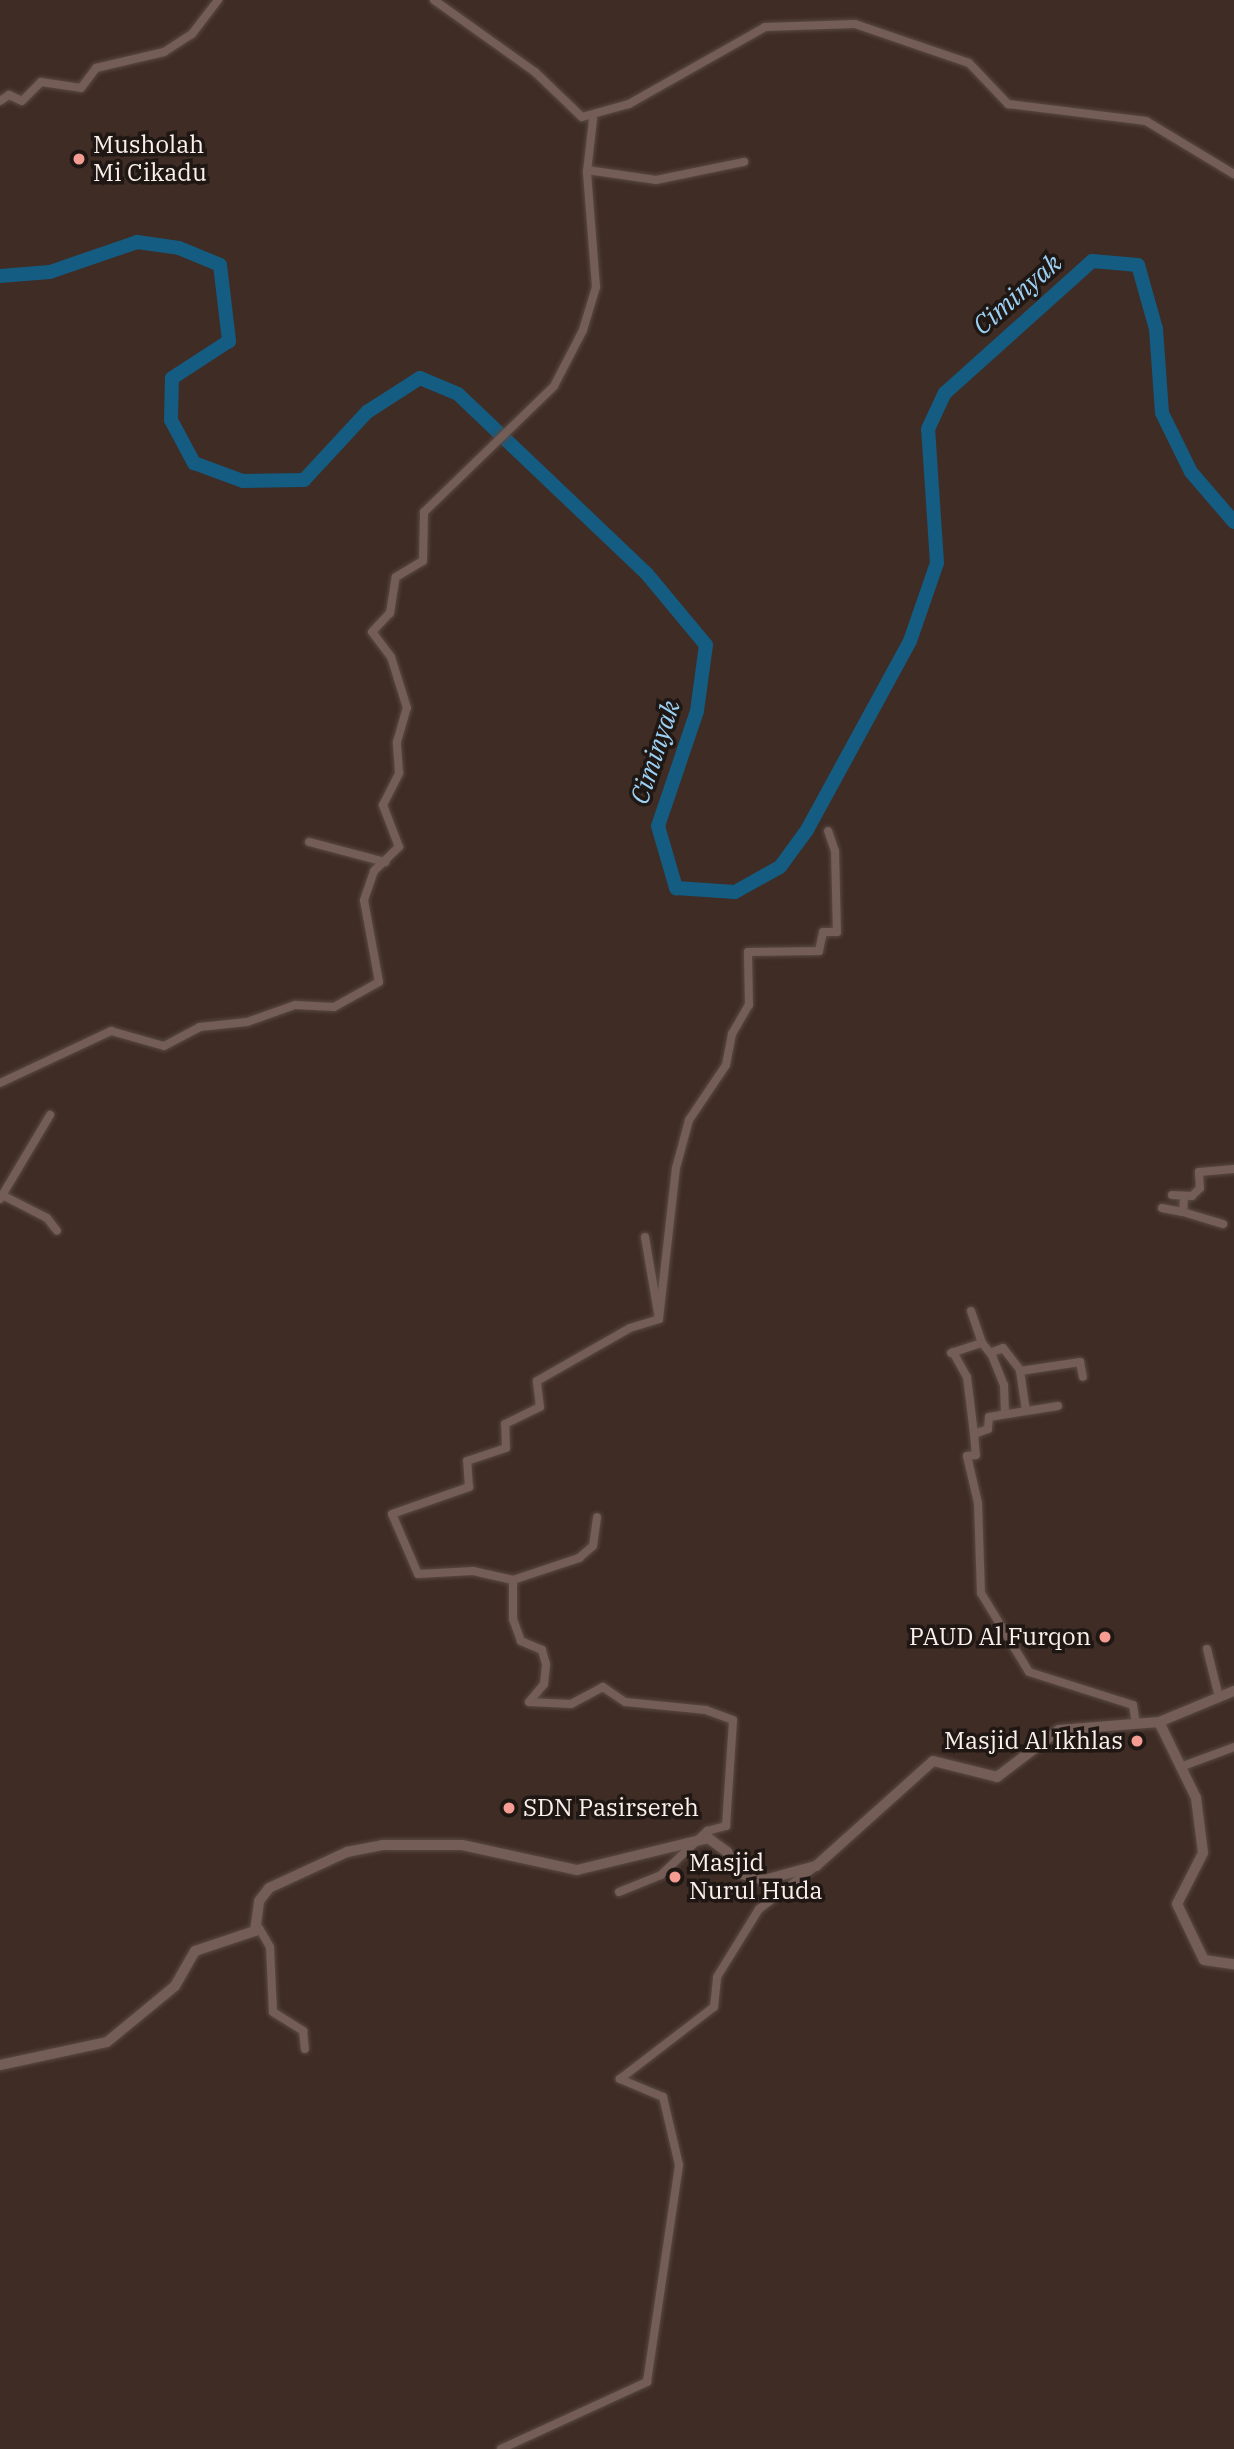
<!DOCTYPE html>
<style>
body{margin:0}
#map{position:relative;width:1234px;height:2449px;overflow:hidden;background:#3f2c25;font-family:"IBM Plex Serif",serif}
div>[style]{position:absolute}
.river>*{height:14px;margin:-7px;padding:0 7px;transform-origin:7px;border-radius:7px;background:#145c82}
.roads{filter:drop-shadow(0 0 2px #594943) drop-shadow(0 0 2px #594943)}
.street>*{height:8px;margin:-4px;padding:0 4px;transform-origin:4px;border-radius:4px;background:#735d56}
.secondary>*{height:10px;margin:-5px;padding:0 5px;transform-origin:5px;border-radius:5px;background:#735d56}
.dots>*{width:19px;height:19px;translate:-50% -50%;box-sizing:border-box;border:4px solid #1f1714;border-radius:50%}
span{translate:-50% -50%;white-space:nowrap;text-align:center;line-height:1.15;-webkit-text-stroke:7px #1f1714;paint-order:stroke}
.poi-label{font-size:24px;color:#fdf0eb}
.left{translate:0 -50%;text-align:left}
.right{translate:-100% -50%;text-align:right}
.water-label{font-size:26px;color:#9dd1f4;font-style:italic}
</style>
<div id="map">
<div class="river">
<div style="left:0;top:276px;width:50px;rotate:-4.6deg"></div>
<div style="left:50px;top:272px;width:92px;rotate:-19deg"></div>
<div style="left:137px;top:242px;width:42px;rotate:8.1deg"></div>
<div style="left:179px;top:248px;width:44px;rotate:22.5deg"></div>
<div style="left:220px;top:265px;width:77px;rotate:83.2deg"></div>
<div style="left:229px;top:341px;width:68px;rotate:147deg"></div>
<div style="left:172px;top:378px;width:42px;rotate:91.4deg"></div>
<div style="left:171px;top:420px;width:49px;rotate:61.9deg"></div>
<div style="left:194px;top:463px;width:52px;rotate:20.2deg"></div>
<div style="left:243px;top:481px;width:61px;rotate:-0.9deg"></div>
<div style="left:304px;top:480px;width:93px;rotate:-47.2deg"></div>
<div style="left:367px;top:412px;width:63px;rotate:-32.7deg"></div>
<div style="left:420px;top:378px;width:41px;rotate:22.8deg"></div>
<div style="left:458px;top:394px;width:261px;rotate:43.6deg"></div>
<div style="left:647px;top:574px;width:92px;rotate:50.3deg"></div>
<div style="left:706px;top:645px;width:67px;rotate:97.8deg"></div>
<div style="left:697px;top:711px;width:121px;rotate:108.7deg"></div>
<div style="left:658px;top:826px;width:65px;rotate:73.8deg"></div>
<div style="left:676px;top:888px;width:59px;rotate:3.9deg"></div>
<div style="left:735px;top:892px;width:51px;rotate:-29.1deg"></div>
<div style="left:780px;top:867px;width:46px;rotate:-53.9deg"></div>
<div style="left:807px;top:830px;width:215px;rotate:-61.4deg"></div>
<div style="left:910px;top:641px;width:83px;rotate:-70.9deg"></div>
<div style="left:937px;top:563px;width:134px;rotate:-93.8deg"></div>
<div style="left:928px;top:429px;width:40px;rotate:-65deg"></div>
<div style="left:945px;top:393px;width:198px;rotate:-41.9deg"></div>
<div style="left:1092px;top:261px;width:46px;rotate:5deg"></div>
<div style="left:1138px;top:265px;width:66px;rotate:74.3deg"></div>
<div style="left:1156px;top:329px;width:84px;rotate:85.9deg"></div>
<div style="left:1162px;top:413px;width:66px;rotate:63.8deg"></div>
<div style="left:1191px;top:472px;width:66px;rotate:49.3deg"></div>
</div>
<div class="roads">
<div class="street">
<div style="left:434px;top:0;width:124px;rotate:35.5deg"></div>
<div style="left:535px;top:72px;width:65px;rotate:43.8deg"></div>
<div style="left:582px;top:117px;width:49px;rotate:-15.5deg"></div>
<div style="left:629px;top:104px;width:156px;rotate:-29.5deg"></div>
<div style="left:765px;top:27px;width:90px;rotate:-1.9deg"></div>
<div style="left:855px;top:24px;width:120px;rotate:18.9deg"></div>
<div style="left:969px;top:63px;width:57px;rotate:46.4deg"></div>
<div style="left:1008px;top:104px;width:139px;rotate:7deg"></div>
<div style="left:1146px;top:121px;width:103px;rotate:31.1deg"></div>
<div style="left:0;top:101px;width:11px;rotate:-34deg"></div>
<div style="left:9px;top:95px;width:14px;rotate:25deg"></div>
<div style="left:22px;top:101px;width:27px;rotate:-45deg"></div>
<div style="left:41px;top:82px;width:40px;rotate:8.5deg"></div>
<div style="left:81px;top:88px;width:25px;rotate:-53deg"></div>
<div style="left:96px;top:68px;width:70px;rotate:-13.2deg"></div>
<div style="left:164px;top:52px;width:33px;rotate:-33deg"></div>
<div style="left:192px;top:34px;width:43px;rotate:-52.6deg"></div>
<div style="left:587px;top:170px;width:70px;rotate:8.2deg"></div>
<div style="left:656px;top:180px;width:90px;rotate:-11.6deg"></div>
<div style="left:309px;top:842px;width:79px;rotate:14.7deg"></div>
<div style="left:0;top:1083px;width:123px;rotate:-25.1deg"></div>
<div style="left:111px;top:1031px;width:55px;rotate:15.8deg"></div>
<div style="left:164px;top:1046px;width:41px;rotate:-27.8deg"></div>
<div style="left:200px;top:1027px;width:47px;rotate:-6.1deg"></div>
<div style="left:247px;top:1022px;width:51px;rotate:-19.5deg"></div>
<div style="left:295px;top:1005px;width:39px;rotate:3deg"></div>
<div style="left:334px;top:1007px;width:51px;rotate:-29.1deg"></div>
<div style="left:379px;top:982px;width:83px;rotate:-100.4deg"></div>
<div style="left:364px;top:900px;width:31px;rotate:-71deg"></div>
<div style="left:374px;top:871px;width:35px;rotate:-44deg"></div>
<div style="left:399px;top:847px;width:45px;rotate:-110.9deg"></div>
<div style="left:383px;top:805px;width:36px;rotate:-63deg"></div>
<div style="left:399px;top:773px;width:31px;rotate:-94deg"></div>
<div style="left:397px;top:742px;width:35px;rotate:-74deg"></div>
<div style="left:407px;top:708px;width:53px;rotate:-107.4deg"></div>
<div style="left:391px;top:657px;width:31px;rotate:-127deg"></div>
<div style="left:372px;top:632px;width:26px;rotate:-47deg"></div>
<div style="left:390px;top:613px;width:36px;rotate:-81deg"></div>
<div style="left:396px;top:577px;width:31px;rotate:-31deg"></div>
<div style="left:423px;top:561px;width:49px;rotate:-88.8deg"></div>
<div style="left:424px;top:512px;width:181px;rotate:-44.1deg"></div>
<div style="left:554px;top:386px;width:63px;rotate:-62.6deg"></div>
<div style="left:583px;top:330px;width:45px;rotate:-73.2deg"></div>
<div style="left:596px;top:287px;width:115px;rotate:-94.5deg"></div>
<div style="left:587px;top:172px;width:53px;rotate:-83.5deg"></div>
<div style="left:1172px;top:1195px;width:20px;rotate:3deg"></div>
<div style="left:1192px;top:1196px;width:11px;rotate:-45deg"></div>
<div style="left:1200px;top:1188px;width:16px;rotate:-94deg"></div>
<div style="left:1199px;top:1172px;width:35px;rotate:-5deg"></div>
<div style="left:4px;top:1196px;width:48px;rotate:27.1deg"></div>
<div style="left:47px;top:1218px;width:16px;rotate:52deg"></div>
<div style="left:1184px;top:1198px;width:14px;rotate:94deg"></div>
<div style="left:1183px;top:1212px;width:42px;rotate:16.7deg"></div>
<div style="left:0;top:1199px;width:98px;rotate:-59.2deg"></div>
<div style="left:1162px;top:1208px;width:21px;rotate:11deg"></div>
<div style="left:645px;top:1237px;width:83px;rotate:80.3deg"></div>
<div style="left:971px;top:1311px;width:34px;rotate:71deg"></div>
<div style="left:953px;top:1352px;width:29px;rotate:61deg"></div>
<div style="left:967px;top:1377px;width:57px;rotate:83deg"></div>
<div style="left:951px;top:1353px;width:33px;rotate:-18deg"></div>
<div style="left:982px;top:1343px;width:13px;rotate:51deg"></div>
<div style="left:990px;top:1353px;width:14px;rotate:-21deg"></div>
<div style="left:1003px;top:1348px;width:29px;rotate:52deg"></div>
<div style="left:991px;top:1353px;width:35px;rotate:68deg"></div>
<div style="left:1004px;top:1385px;width:28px;rotate:88deg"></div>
<div style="left:1058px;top:1406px;width:70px;rotate:170.9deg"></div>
<div style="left:989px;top:1417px;width:12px;rotate:95deg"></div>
<div style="left:988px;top:1429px;width:15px;rotate:160deg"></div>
<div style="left:974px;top:1434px;width:21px;rotate:85deg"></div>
<div style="left:976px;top:1455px;width:9px;rotate:174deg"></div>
<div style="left:967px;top:1456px;width:48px;rotate:76.8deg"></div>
<div style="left:978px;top:1503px;width:90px;rotate:88.1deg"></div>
<div style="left:981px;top:1593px;width:92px;rotate:58.7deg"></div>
<div style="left:1029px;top:1672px;width:109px;rotate:17.6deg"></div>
<div style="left:1133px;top:1705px;width:19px;rotate:81deg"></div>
<div style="left:1026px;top:1411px;width:40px;rotate:-98.5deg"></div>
<div style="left:1020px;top:1371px;width:61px;rotate:-8.5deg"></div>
<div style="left:1080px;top:1362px;width:15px;rotate:79deg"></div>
<div style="left:513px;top:1580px;width:70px;rotate:-18.4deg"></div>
<div style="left:579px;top:1558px;width:18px;rotate:-41deg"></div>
<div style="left:593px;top:1546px;width:29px;rotate:-82deg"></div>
<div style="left:1207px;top:1649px;width:49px;rotate:76deg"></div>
<div style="left:1183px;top:1766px;width:54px;rotate:-20.4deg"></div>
<div style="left:619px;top:1892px;width:45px;rotate:-22deg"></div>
<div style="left:661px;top:1875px;width:64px;rotate:-43.7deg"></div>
<div style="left:707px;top:1831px;width:20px;rotate:-15deg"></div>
<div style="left:726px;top:1826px;width:106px;rotate:-86.2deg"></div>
<div style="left:733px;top:1720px;width:29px;rotate:-160deg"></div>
<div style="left:706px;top:1710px;width:81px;rotate:-174.4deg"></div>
<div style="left:625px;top:1702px;width:27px;rotate:-146deg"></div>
<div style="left:603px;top:1687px;width:36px;rotate:152deg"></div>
<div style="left:571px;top:1704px;width:42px;rotate:-177.3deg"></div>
<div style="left:529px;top:1702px;width:23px;rotate:-50deg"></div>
<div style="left:544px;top:1684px;width:20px;rotate:-84deg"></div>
<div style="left:546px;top:1664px;width:15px;rotate:-106deg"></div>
<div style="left:542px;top:1650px;width:23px;rotate:-157deg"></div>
<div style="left:521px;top:1641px;width:23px;rotate:-110deg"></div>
<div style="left:513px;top:1619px;width:39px;rotate:-90deg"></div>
<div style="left:513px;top:1580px;width:41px;rotate:-167.3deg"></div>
<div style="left:473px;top:1571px;width:55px;rotate:176.9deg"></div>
<div style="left:418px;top:1574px;width:65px;rotate:-113.4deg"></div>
<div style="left:392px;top:1514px;width:82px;rotate:-19.3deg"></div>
<div style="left:469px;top:1487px;width:26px;rotate:-94deg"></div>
<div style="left:467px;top:1461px;width:41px;rotate:-18.4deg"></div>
<div style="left:506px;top:1448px;width:24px;rotate:-92deg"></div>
<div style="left:505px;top:1424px;width:39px;rotate:-26deg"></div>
<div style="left:540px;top:1407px;width:26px;rotate:-97deg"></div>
<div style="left:537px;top:1381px;width:107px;rotate:-29.7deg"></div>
<div style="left:630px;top:1328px;width:30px;rotate:-17deg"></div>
<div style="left:659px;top:1319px;width:152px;rotate:-83.6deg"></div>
<div style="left:676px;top:1168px;width:50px;rotate:-74.8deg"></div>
<div style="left:689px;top:1120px;width:66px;rotate:-56.1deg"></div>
<div style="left:726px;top:1065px;width:32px;rotate:-79deg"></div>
<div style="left:732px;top:1034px;width:34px;rotate:-60deg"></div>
<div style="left:749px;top:1005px;width:53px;rotate:-91.1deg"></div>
<div style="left:748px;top:952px;width:71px;rotate:-0.8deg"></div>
<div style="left:819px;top:951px;width:19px;rotate:-78deg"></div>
<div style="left:823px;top:932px;width:14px"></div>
<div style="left:837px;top:932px;width:81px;rotate:-91.4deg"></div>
<div style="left:835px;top:851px;width:21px;rotate:-109deg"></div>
<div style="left:259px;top:1928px;width:22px;rotate:60deg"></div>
<div style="left:270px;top:1947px;width:65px;rotate:87.4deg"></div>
<div style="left:273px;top:2012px;width:36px;rotate:32deg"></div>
<div style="left:303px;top:2031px;width:18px;rotate:84deg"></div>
<div style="left:501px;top:2449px;width:161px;rotate:-24.7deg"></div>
<div style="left:647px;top:2382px;width:219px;rotate:-81.6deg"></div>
<div style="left:679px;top:2165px;width:70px;rotate:-103.2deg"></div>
<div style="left:663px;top:2097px;width:47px;rotate:-157.3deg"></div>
<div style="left:620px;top:2079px;width:118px;rotate:-37.5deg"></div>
<div style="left:714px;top:2007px;width:30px;rotate:-84deg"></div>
<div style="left:717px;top:1977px;width:80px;rotate:-58.3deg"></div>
<div style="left:759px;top:1909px;width:71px;rotate:-37deg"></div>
</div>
<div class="secondary">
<div style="left:1159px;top:1722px;width:85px;rotate:64deg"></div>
<div style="left:1196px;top:1798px;width:55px;rotate:82.7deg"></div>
<div style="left:1203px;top:1853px;width:57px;rotate:117deg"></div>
<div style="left:1177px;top:1904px;width:62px;rotate:64.3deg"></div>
<div style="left:1204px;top:1960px;width:30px;rotate:8deg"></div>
<div style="left:0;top:2065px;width:109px;rotate:-12.1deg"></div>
<div style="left:107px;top:2042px;width:88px;rotate:-39.5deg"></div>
<div style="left:175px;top:1986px;width:40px;rotate:-60.3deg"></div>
<div style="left:195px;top:1951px;width:63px;rotate:-18.4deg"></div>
<div style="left:255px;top:1931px;width:30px;rotate:-82deg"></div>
<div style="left:259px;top:1901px;width:16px;rotate:-52deg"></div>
<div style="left:269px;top:1888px;width:86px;rotate:-24.8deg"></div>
<div style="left:347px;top:1852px;width:36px;rotate:-11deg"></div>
<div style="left:382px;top:1845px;width:80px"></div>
<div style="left:462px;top:1845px;width:118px;rotate:12.3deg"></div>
<div style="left:577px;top:1870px;width:135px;rotate:-13.7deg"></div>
<div style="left:708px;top:1838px;width:24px;rotate:36deg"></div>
<div style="left:727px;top:1852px;width:24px;rotate:62deg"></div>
<div style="left:738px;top:1873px;width:27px;rotate:15deg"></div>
<div style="left:764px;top:1880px;width:54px;rotate:-15.1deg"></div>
<div style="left:816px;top:1866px;width:157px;rotate:-41.9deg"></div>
<div style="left:933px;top:1761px;width:66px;rotate:14deg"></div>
<div style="left:997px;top:1777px;width:78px;rotate:-37.2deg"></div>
<div style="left:1059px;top:1730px;width:100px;rotate:-4.6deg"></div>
<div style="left:1159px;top:1722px;width:81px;rotate:-22.5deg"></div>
</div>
</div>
<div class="dots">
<div style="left:79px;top:159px;background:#f59c93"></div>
<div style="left:1105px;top:1637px;background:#f59c93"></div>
<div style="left:1137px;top:1741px;background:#f59c93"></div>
<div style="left:509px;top:1808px;background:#f59c93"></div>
<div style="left:675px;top:1877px;background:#f59c93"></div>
</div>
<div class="poi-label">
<span class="left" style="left:93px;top:159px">Musholah<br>Mi Cikadu</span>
<span class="right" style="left:1091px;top:1637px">PAUD Al Furqon</span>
<span class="right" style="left:1123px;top:1741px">Masjid Al Ikhlas</span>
<span class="left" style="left:523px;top:1808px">SDN Pasirsereh</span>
<span class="left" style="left:689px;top:1877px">Masjid<br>Nurul Huda</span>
</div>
<div class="water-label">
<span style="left:1017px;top:294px;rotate:-41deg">Ciminyak</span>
<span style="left:655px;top:752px;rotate:-72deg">Ciminyak</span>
</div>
</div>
